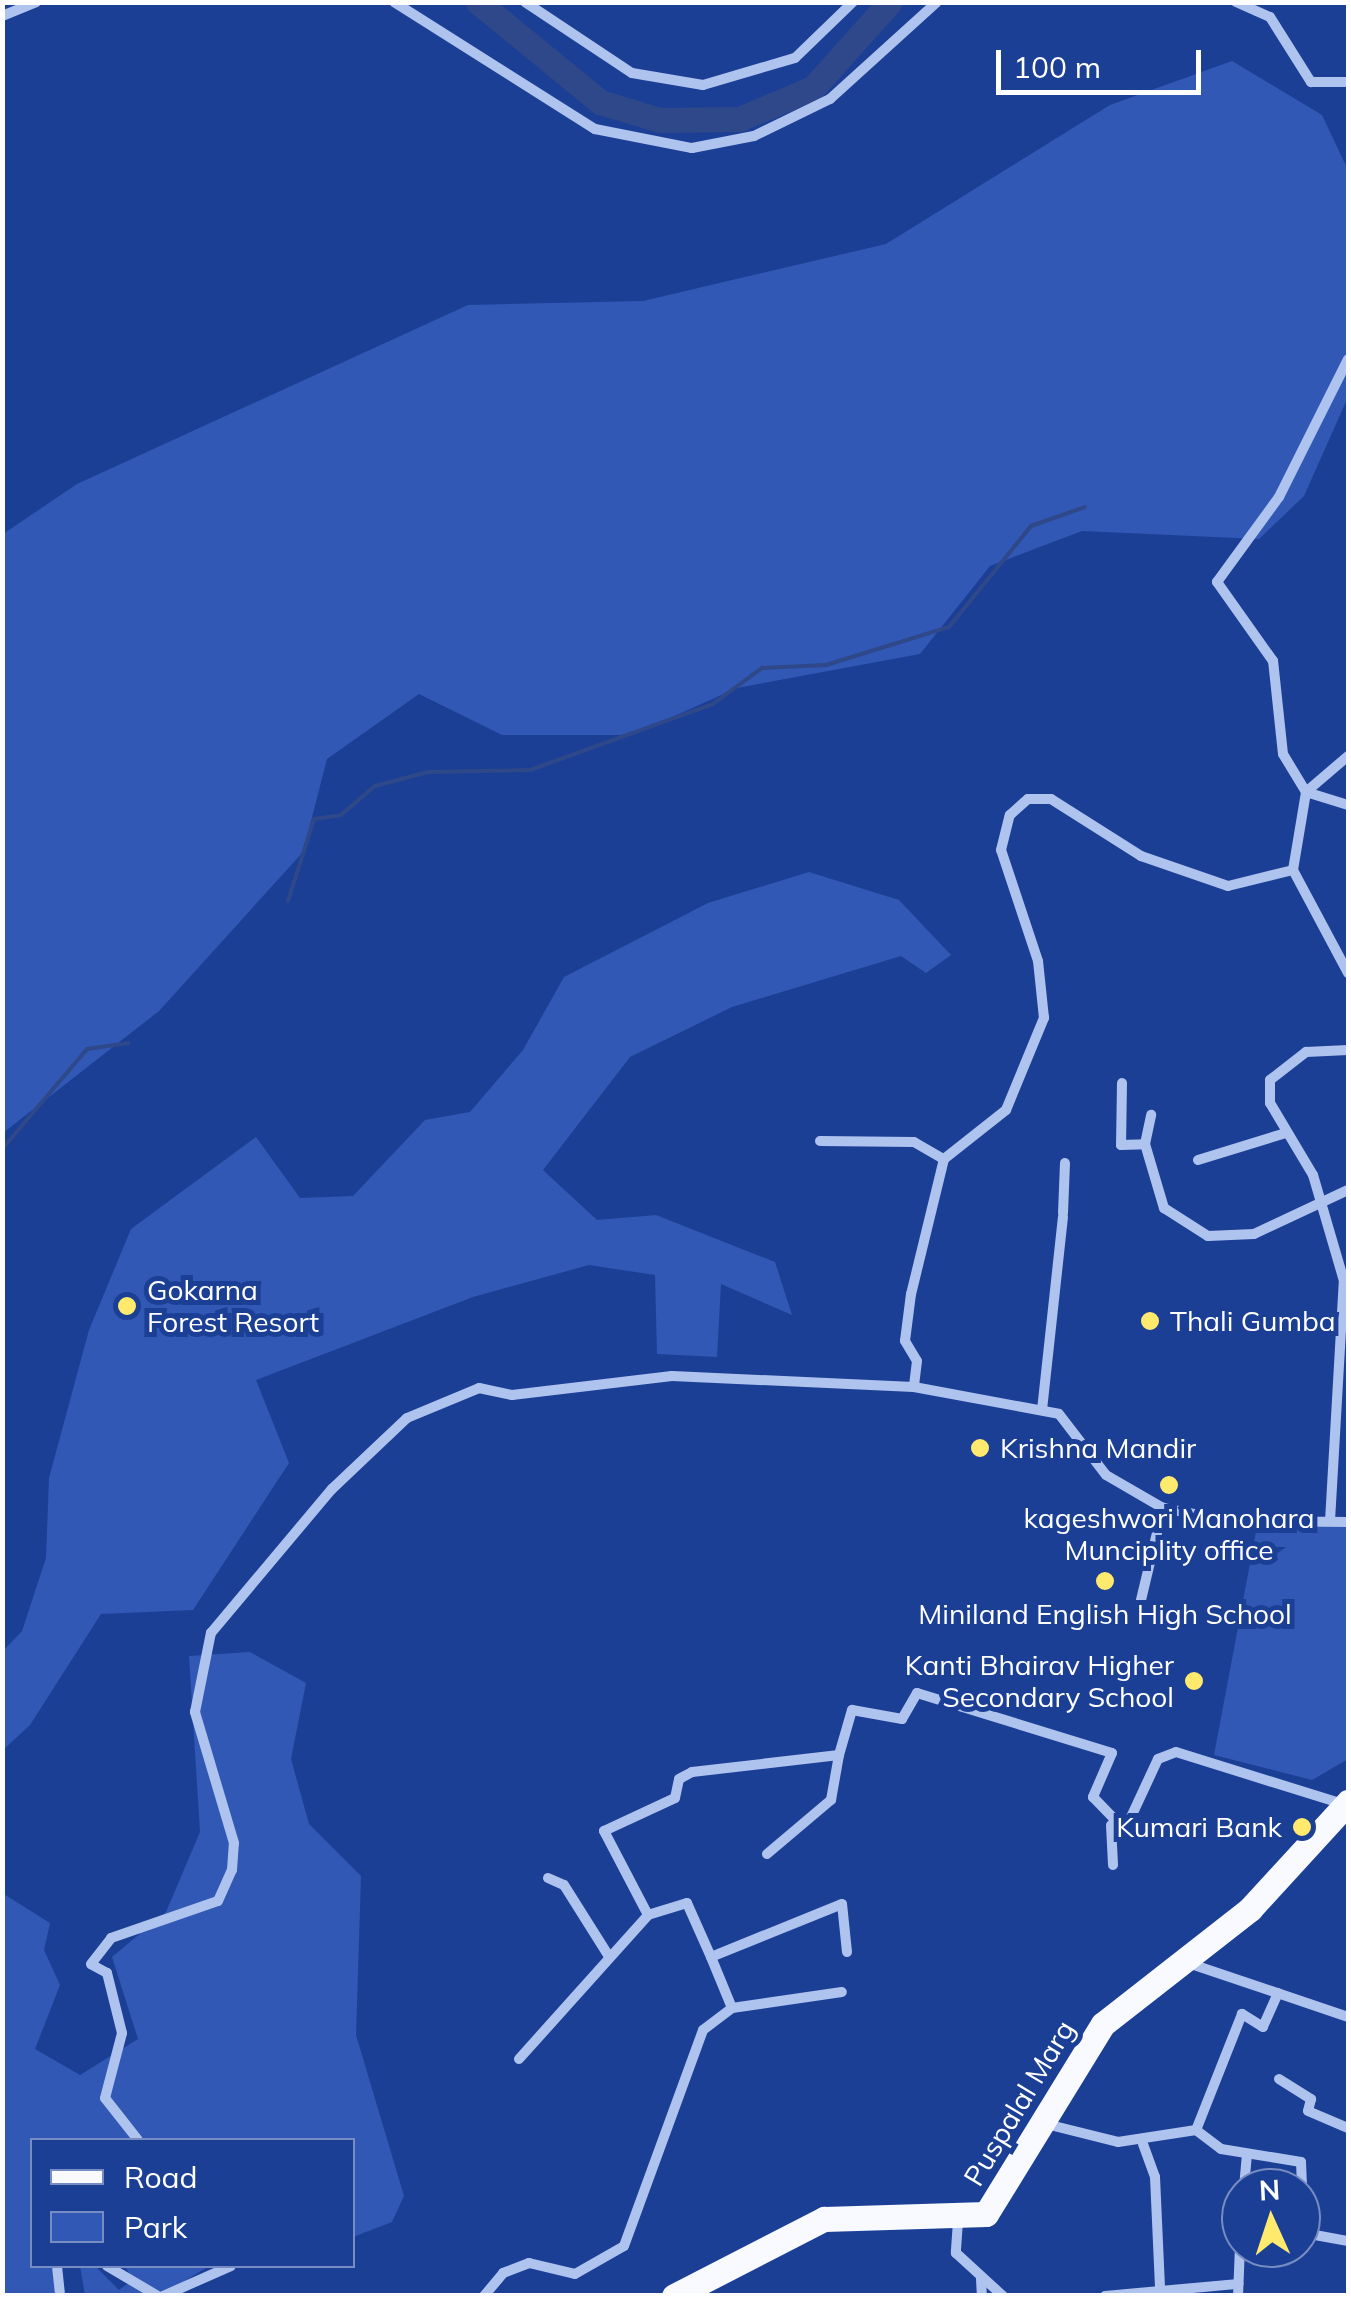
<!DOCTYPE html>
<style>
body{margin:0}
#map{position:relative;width:1351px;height:2298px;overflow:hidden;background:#1c3f96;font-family:Mulish,sans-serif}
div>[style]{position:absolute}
.green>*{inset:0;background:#3058b4}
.stream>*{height:4px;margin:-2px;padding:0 2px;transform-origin:2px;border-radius:2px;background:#2e4889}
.river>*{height:25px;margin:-12.5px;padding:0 12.5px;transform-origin:12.5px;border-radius:12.5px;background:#2e4889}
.minor>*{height:10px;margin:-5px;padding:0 5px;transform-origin:5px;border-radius:5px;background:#afc3ef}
.primary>*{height:25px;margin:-12.5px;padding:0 12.5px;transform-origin:12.5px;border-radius:12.5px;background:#f8faff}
.dots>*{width:28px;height:28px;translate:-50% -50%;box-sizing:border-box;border:5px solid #1c3f96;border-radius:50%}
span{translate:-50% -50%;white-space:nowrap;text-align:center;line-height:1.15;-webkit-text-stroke:10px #1c3f96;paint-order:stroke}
.poi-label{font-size:28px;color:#fff}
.left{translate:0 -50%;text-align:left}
.right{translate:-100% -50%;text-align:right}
.street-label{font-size:28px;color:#fff}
.frame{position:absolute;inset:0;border:5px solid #fff;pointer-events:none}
.legend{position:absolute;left:30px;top:2138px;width:325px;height:130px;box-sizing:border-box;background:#1c3f96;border:2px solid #778cc0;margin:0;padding:12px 18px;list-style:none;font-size:30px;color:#fff}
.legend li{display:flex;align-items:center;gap:20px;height:50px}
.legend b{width:50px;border:2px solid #778cc0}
.north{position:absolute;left:1221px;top:2168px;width:100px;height:100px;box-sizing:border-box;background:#1c3f96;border:2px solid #778cc0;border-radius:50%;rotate:357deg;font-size:28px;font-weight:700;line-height:40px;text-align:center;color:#fff}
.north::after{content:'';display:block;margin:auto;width:35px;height:45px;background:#ffea6e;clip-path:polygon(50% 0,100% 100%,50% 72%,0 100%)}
.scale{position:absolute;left:996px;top:50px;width:205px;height:45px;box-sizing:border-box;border:5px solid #fff;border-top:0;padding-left:12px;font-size:30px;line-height:35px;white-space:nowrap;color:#fff;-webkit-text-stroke:8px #1c3f96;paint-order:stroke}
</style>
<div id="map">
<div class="green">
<div style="clip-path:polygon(1232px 61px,1322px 115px,1348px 170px,1348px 397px,1304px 496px,1259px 539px,1082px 531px,990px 566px,920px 654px,737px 688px,632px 735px,502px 735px,419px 694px,327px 759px,303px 852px,159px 1011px,3px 1133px,3px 534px,77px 484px,468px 305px,643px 301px,886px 244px,1110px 105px)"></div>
<div style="clip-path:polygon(809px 872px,899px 900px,951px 955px,926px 973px,901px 956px,732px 1007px,630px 1057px,543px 1170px,597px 1220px,656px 1215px,775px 1262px,792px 1315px,721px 1284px,717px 1357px,657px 1354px,655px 1275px,589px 1265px,473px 1297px,256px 1380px,289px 1463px,193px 1610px,101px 1614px,30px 1725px,3px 1750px,3px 1651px,22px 1631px,46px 1558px,49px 1478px,89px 1330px,131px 1229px,256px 1137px,300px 1198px,353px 1196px,425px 1120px,470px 1112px,523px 1050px,564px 977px,708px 903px)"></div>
<div style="clip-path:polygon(1258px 1521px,1348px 1525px,1348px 1759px,1312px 1780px,1214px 1755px)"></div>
<div style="clip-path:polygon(250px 1652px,306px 1683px,291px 1759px,309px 1824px,361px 1876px,356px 2035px,404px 2196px,392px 2222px,353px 2237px,352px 2140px,32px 2140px,32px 2266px,56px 2266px,58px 2295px,3px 2295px,2px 1893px,50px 1923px,44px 1950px,60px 1985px,35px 2049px,80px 2075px,138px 2039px,112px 1957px,166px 1912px,200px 1832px,189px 1656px)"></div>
<div style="clip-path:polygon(80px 2266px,95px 2266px,119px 2290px,133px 2280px,125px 2266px,209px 2266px,160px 2296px,85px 2295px)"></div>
</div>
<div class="stream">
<div style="left:288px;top:901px;width:86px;rotate:-72.4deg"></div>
<div style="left:314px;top:819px;width:27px;rotate:-8deg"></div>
<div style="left:341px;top:815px;width:45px;rotate:-40.5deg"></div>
<div style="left:375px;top:786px;width:55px;rotate:-14.8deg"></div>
<div style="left:428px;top:772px;width:102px;rotate:-1.1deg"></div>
<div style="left:530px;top:770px;width:195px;rotate:-19.8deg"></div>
<div style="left:713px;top:704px;width:61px;rotate:-36.3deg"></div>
<div style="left:762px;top:668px;width:64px;rotate:-2.7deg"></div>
<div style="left:826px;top:665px;width:129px;rotate:-17.2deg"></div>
<div style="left:949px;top:627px;width:130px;rotate:-50.9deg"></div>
<div style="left:1031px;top:526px;width:57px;rotate:-19.4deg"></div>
<div style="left:2px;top:1149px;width:131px;rotate:-49.6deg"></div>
<div style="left:87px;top:1049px;width:42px;rotate:-8.1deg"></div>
</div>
<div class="river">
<div style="left:478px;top:2px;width:158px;rotate:39.3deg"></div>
<div style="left:600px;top:102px;width:63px;rotate:16.7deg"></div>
<div style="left:660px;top:120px;width:79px;rotate:-0.7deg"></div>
<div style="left:739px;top:119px;width:80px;rotate:-22.7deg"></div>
<div style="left:813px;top:88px;width:115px;rotate:-48.2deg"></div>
</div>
<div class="minor">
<div style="left:394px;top:2px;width:238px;rotate:32.3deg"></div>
<div style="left:595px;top:129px;width:99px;rotate:11.1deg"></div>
<div style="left:692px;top:148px;width:63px;rotate:-11deg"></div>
<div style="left:754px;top:136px;width:85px;rotate:-26deg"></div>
<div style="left:830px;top:99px;width:144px;rotate:-42.2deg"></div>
<div style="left:525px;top:2px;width:128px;rotate:33.6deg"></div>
<div style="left:632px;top:73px;width:72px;rotate:9.6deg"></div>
<div style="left:703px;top:85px;width:96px;rotate:-16.4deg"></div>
<div style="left:795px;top:58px;width:81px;rotate:-44deg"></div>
<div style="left:1236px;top:2px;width:37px;rotate:24deg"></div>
<div style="left:1270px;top:17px;width:77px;rotate:57.8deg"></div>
<div style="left:1311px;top:82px;width:37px"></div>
<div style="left:2px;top:16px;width:37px;rotate:-22deg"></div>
<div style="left:1348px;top:756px;width:55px;rotate:139.4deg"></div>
<div style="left:1306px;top:792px;width:44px;rotate:17.2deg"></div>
<div style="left:1293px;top:870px;width:117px;rotate:61.9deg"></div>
<div style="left:1122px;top:1083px;width:62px;rotate:90.9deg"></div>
<div style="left:1121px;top:1145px;width:24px;rotate:-2deg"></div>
<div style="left:1145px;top:1144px;width:67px;rotate:73.5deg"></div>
<div style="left:1164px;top:1208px;width:52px;rotate:32.5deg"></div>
<div style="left:1208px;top:1236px;width:46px;rotate:-2.5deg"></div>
<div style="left:1254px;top:1234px;width:104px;rotate:-25.1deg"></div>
<div style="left:820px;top:1141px;width:94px;rotate:0.6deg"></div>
<div style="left:914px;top:1142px;width:34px;rotate:30deg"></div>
<div style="left:944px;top:1159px;width:139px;rotate:103.7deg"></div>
<div style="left:911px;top:1294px;width:47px;rotate:97.3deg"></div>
<div style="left:905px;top:1341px;width:23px;rotate:59deg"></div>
<div style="left:917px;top:1361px;width:26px;rotate:97deg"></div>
<div style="left:1145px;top:1144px;width:30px;rotate:-78deg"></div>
<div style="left:944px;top:1159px;width:79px;rotate:-38.3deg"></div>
<div style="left:1006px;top:1110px;width:100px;rotate:-67.6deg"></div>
<div style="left:1044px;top:1018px;width:57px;rotate:-96deg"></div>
<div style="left:1038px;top:961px;width:117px;rotate:-108.4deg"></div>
<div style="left:1001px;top:850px;width:36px;rotate:-76deg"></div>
<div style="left:1010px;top:815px;width:24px;rotate:-42deg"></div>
<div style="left:1028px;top:799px;width:23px"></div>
<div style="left:1051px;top:799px;width:107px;rotate:32.3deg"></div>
<div style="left:1141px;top:856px;width:92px;rotate:19deg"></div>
<div style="left:1228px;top:886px;width:67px;rotate:-13.8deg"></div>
<div style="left:1293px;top:870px;width:79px;rotate:-80.5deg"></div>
<div style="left:1306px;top:792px;width:44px;rotate:-121.2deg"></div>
<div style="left:1283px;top:754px;width:94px;rotate:-96.1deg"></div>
<div style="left:1273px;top:661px;width:97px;rotate:-125.3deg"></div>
<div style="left:1217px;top:582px;width:105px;rotate:-53.9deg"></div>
<div style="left:1279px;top:497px;width:154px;rotate:-63.4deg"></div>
<div style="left:1198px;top:1160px;width:92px;rotate:-17.1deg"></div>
<div style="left:1063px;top:1213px;width:50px;rotate:-87.7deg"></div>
<div style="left:1042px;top:1410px;width:194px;rotate:-83.8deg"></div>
<div style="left:1330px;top:1521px;width:240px;rotate:-86.7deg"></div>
<div style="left:1344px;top:1281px;width:110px;rotate:-106.3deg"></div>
<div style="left:1313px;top:1175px;width:84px;rotate:-120.8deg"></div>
<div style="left:1270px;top:1103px;width:23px;rotate:-90deg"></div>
<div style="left:1270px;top:1080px;width:46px;rotate:-37.9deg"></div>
<div style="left:1306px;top:1052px;width:42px;rotate:-2.7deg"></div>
<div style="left:1141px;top:1600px;width:95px;rotate:-76.6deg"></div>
<div style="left:1111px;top:1825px;width:40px;rotate:87.1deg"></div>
<div style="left:767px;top:1854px;width:84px;rotate:-40.2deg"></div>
<div style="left:831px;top:1800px;width:46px;rotate:-79.9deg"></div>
<div style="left:548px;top:1878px;width:17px;rotate:24deg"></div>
<div style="left:564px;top:1885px;width:83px;rotate:57.8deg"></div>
<div style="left:847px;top:1952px;width:48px;rotate:-95.9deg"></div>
<div style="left:842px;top:1904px;width:141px;rotate:158deg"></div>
<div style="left:711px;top:1957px;width:59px;rotate:-114deg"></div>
<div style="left:687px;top:1903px;width:41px;rotate:162.9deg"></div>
<div style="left:648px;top:1915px;width:95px;rotate:-117.6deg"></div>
<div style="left:604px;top:1831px;width:78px;rotate:-24.9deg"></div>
<div style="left:675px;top:1798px;width:19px;rotate:-78deg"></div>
<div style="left:679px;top:1779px;width:15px;rotate:-28deg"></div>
<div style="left:692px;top:1772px;width:148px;rotate:-6.6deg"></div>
<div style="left:839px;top:1755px;width:47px;rotate:-73.9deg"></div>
<div style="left:852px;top:1710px;width:51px;rotate:10.2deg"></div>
<div style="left:902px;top:1719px;width:30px;rotate:-60deg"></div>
<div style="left:917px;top:1693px;width:204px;rotate:17.1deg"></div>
<div style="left:1112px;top:1753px;width:48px;rotate:113.4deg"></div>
<div style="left:1093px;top:1797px;width:46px;rotate:45.9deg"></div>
<div style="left:1125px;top:1830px;width:78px;rotate:-65.1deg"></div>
<div style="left:1158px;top:1759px;width:19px;rotate:-21deg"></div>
<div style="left:1176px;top:1752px;width:175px;rotate:17.3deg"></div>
<div style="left:711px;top:1957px;width:55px;rotate:67.6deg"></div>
<div style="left:732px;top:2008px;width:111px;rotate:-8.3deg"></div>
<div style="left:1188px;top:1963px;width:169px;rotate:18.6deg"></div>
<div style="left:1278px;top:1993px;width:37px;rotate:114deg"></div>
<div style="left:1263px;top:2027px;width:25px;rotate:-148deg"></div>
<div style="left:1242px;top:2014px;width:125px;rotate:111.6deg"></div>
<div style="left:1196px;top:2130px;width:31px;rotate:37deg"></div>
<div style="left:1221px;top:2149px;width:81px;rotate:9.2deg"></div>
<div style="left:1301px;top:2162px;width:71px;rotate:87.6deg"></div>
<div style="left:1304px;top:2233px;width:45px;rotate:10.3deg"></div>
<div style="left:519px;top:2059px;width:193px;rotate:-48.1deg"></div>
<div style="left:1279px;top:2079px;width:38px;rotate:32deg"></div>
<div style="left:1311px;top:2099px;width:12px;rotate:104deg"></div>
<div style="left:1308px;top:2111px;width:43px;rotate:23deg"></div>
<div style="left:1046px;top:2124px;width:74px;rotate:14deg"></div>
<div style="left:1118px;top:2142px;width:79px;rotate:-8.7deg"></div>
<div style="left:138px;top:2140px;width:53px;rotate:-128.2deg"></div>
<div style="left:105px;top:2098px;width:67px;rotate:-75.3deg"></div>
<div style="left:122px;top:2033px;width:62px;rotate:-104deg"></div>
<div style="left:107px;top:1973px;width:18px;rotate:-151deg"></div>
<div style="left:91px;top:1964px;width:33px;rotate:-52deg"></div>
<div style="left:111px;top:1938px;width:113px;rotate:-19.1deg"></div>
<div style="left:218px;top:1901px;width:34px;rotate:-66deg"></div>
<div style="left:232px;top:1870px;width:27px;rotate:-86deg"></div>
<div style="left:234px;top:1843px;width:137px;rotate:-106.6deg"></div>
<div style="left:195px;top:1712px;width:81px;rotate:-78.6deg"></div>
<div style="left:211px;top:1633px;width:188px;rotate:-50deg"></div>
<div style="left:332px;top:1489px;width:103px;rotate:-43.4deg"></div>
<div style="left:407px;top:1418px;width:78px;rotate:-22.6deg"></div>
<div style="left:479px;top:1388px;width:34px;rotate:12deg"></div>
<div style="left:512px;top:1395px;width:161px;rotate:-6.8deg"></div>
<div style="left:672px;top:1376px;width:242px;rotate:2.6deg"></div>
<div style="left:914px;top:1387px;width:147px;rotate:10.5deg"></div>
<div style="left:1059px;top:1414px;width:77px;rotate:52.4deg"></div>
<div style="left:1106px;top:1475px;width:66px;rotate:30.1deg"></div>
<div style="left:1163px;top:1508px;width:68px;rotate:11deg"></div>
<div style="left:1230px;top:1521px;width:118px;rotate:0.5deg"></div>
<div style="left:1143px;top:2144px;width:35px;rotate:70deg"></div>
<div style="left:1155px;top:2177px;width:111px;rotate:87.4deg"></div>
<div style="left:1244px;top:2188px;width:33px;rotate:-85deg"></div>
<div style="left:958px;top:2221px;width:32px;rotate:94deg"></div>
<div style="left:956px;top:2253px;width:64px;rotate:42.5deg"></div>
<div style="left:57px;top:2266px;width:30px;rotate:84deg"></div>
<div style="left:107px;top:2266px;width:59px;rotate:30.5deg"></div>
<div style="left:981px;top:2279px;width:17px;rotate:87deg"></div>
<div style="left:163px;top:2296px;width:74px;rotate:-23.8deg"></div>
<div style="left:484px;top:2296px;width:30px;rotate:-50deg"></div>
<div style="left:503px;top:2273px;width:28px;rotate:-21deg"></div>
<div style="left:529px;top:2263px;width:47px;rotate:13.4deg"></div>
<div style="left:575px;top:2274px;width:56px;rotate:-29.7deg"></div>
<div style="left:624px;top:2246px;width:230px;rotate:-69.9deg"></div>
<div style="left:703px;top:2030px;width:36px;rotate:-37deg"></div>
<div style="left:1105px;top:2296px;width:134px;rotate:-5.2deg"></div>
<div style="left:1238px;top:2296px;width:76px;rotate:-87.7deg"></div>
</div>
<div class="primary">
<div style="left:674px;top:2296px;width:169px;rotate:-27.2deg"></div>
<div style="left:824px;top:2219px;width:162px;rotate:-1.8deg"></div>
<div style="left:986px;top:2214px;width:223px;rotate:-58.4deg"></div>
<div style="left:1103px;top:2024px;width:187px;rotate:-38deg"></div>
<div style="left:1250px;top:1909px;width:145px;rotate:-47.5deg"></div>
</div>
<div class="dots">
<div style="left:127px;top:1306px;background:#ffea6e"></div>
<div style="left:1150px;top:1321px;background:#ffea6e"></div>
<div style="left:980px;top:1448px;background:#ffea6e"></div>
<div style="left:1169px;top:1485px;background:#ffea6e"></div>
<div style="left:1105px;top:1581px;background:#ffea6e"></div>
<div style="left:1194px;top:1681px;background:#ffea6e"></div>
<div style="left:1302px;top:1827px;background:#ffea6e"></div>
</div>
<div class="poi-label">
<span class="left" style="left:147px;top:1306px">Gokarna<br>Forest Resort</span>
<span class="left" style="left:1170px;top:1321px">Thali Gumba</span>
<span class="left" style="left:1000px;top:1448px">Krishna Mandir</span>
<span style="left:1169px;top:1534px">kageshwori Manohara<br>Munciplity office</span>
<span style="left:1105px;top:1614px">Miniland English High School</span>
<span class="right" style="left:1174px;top:1681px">Kanti Bhairav Higher<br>Secondary School</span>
<span class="right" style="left:1282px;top:1827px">Kumari Bank</span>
</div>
<div class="street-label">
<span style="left:1019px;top:2103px;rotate:-59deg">Puspalal Marg</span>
</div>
<div class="frame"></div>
<ul class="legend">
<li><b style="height:12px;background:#f8faff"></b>Road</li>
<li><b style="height:28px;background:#3058b4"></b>Park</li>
</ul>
<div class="north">N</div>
<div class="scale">100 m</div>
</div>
